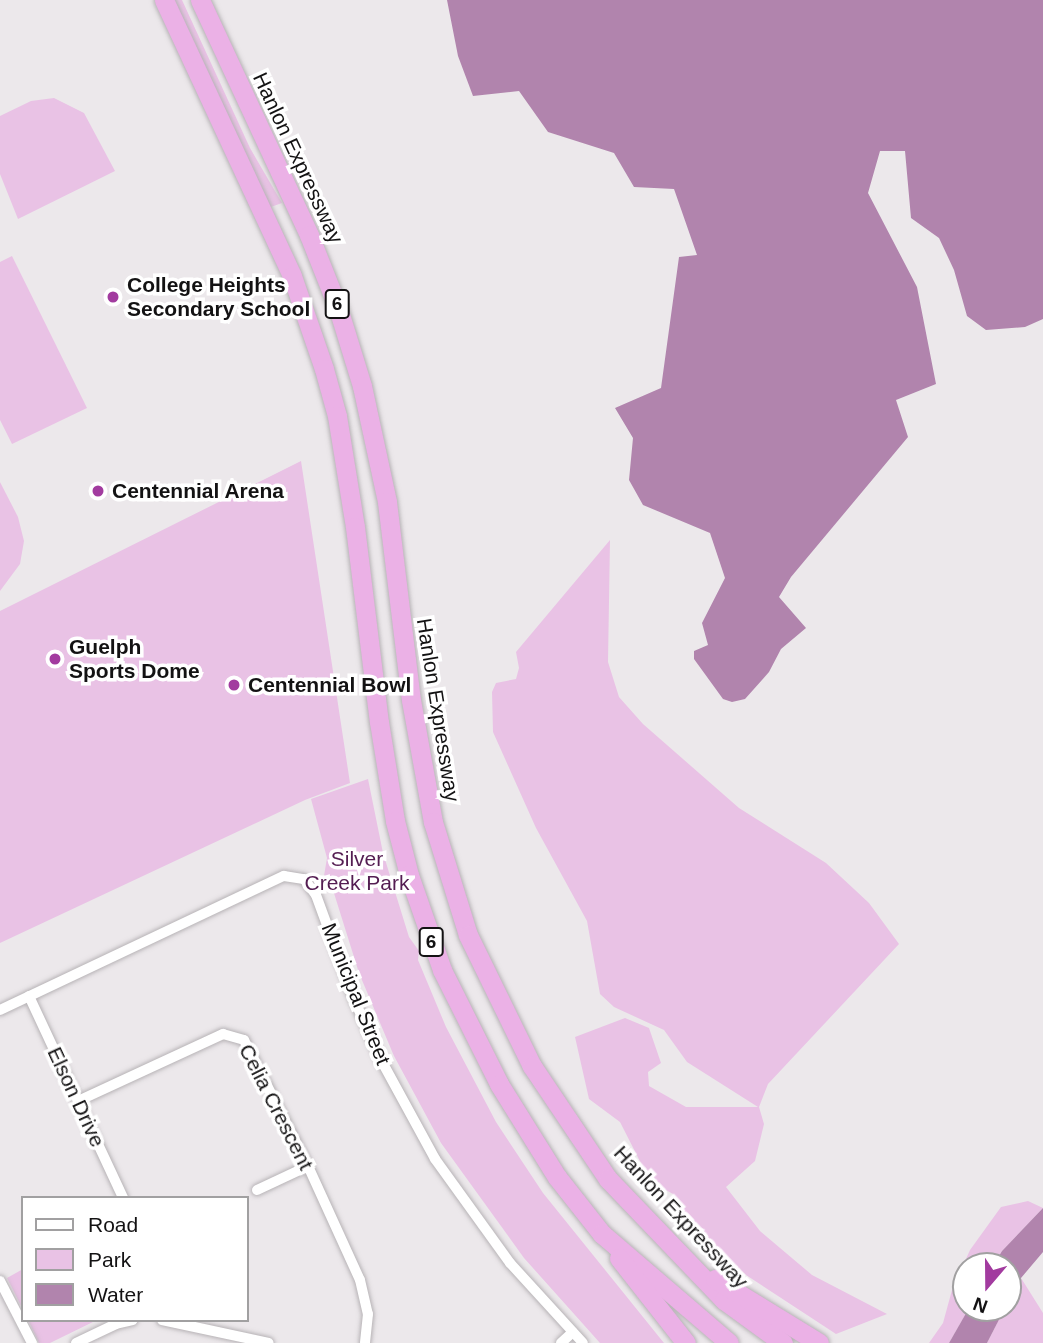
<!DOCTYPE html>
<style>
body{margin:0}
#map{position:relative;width:1043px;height:1343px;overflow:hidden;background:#ece8eb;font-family:Helvetica,sans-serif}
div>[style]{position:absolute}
.green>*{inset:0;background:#e9c2e5}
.water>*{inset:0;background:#b184ad}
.roads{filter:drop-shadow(0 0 2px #b7b3b6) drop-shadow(0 0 2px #b7b3b6)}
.street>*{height:10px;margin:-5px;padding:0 5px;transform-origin:5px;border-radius:5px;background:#fff}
.highway>*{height:19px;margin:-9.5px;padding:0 9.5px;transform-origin:9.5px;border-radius:9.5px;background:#ebb1e6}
.dots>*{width:19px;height:19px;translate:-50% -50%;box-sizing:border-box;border:4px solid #fff;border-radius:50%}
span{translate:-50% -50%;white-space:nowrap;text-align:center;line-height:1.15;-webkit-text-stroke:7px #fff;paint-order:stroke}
.shield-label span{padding:2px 5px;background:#fff;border:2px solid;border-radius:5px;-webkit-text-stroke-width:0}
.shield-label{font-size:19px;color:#131213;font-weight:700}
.street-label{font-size:21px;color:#131213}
.poi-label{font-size:21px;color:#131213;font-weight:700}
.left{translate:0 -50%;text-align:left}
.park-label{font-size:21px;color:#541d52}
.legend{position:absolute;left:21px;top:1196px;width:228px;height:126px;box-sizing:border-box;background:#fff;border:2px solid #a1a0a1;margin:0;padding:9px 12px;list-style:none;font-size:21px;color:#131213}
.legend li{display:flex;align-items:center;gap:14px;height:35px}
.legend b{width:35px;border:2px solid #a1a0a1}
.north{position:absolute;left:952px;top:1252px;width:70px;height:70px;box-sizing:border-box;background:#fff;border:2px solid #a1a0a1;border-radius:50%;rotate:200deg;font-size:19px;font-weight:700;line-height:28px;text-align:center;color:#131213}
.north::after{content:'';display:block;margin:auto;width:24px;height:32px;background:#a23b9f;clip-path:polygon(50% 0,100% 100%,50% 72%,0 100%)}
</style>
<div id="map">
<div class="green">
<div style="clip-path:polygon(172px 0,182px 0,250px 148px,282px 203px,268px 208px)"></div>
<div style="clip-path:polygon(54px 98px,84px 113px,115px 171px,18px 219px,0 174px,0 116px,31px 101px)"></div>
<div style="clip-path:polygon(12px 256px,87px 408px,12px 444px,0 420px,0 262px)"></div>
<div style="clip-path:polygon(301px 461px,350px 783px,305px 800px,0 943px,0 611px)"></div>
<div style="clip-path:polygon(0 482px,18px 517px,24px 541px,20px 564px,0 591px)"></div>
<div style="clip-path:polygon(610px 540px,608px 662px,619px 697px,643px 724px,739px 808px,826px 863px,869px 903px,899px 944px,768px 1084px,759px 1107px,764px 1124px,755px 1161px,726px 1187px,760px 1231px,812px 1275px,887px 1314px,836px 1334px,746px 1275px,681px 1218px,673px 1194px,650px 1181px,620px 1122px,589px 1099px,575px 1037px,625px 1018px,649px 1028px,661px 1063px,648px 1072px,649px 1086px,686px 1107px,758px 1107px,687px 1062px,664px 1030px,614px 1007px,600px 994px,587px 921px,536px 828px,493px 732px,492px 692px,496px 683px,516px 679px,519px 668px,516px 652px)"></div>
<div style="clip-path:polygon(368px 779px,383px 853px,409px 937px,419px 951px,418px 960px,446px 1027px,496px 1122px,543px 1193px,664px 1343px,600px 1343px,524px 1258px,441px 1143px,394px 1056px,359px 973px,333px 890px,324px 876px,327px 858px,311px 799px)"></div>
<div style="clip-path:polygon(1028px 1201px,1043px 1208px,1002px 1251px,993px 1266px,966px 1266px,966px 1308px,969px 1308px,949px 1343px,929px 1343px,943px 1323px,952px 1290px,970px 1250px,1001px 1207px)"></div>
<div style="clip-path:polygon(23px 1269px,23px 1310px,7px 1278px)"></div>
<div style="clip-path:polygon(1021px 1278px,1043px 1313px,1043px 1343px,987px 1343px,1005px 1308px,1008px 1308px)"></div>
<div style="clip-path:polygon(28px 1320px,97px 1320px,50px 1343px,39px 1343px)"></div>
</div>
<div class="water">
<div style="clip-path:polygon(447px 0,1043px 0,1043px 319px,1025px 327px,986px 330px,967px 316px,954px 270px,939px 238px,911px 218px,905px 151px,880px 151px,868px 193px,917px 287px,936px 384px,896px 400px,908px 437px,791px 577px,779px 597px,806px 628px,781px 649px,769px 672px,745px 699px,732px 702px,723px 699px,694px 659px,694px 651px,708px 645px,702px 623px,725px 578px,710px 533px,643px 505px,629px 480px,633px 438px,615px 408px,661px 388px,679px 257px,697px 255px,674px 189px,634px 187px,614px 153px,548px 132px,519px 91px,473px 96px,458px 56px)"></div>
<div style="clip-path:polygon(1043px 1208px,1043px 1252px,1021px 1278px,1008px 1302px,1008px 1266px,993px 1266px,1002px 1251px)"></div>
<div style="clip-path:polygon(969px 1308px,1005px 1308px,987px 1343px,949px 1343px)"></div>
</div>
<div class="roads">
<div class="street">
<div style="left:29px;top:996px;width:223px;rotate:65deg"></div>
<div style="left:0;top:1010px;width:314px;rotate:-25.3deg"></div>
<div style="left:284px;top:876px;width:20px;rotate:9deg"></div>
<div style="left:304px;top:879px;width:20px;rotate:53deg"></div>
<div style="left:316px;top:895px;width:111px;rotate:69.9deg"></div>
<div style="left:354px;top:999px;width:64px;rotate:66.2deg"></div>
<div style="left:380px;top:1058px;width:115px;rotate:61.4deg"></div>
<div style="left:435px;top:1159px;width:128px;rotate:54.2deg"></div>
<div style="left:510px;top:1263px;width:108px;rotate:47.6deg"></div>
<div style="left:78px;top:1101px;width:160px;rotate:-24.8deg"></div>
<div style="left:223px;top:1034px;width:22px;rotate:16deg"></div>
<div style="left:244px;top:1040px;width:141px;rotate:63.1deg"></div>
<div style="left:308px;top:1166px;width:125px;rotate:65.5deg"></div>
<div style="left:360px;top:1280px;width:35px;rotate:77deg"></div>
<div style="left:368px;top:1314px;width:29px;rotate:96deg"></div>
<div style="left:257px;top:1190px;width:56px;rotate:-25.2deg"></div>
<div style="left:0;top:1281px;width:70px;rotate:62.7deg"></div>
<div style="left:162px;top:1320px;width:109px;rotate:12.1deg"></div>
<div style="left:76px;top:1343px;width:44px;rotate:-25.4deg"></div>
<div style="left:116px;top:1324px;width:17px;rotate:-13deg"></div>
<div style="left:561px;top:1343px;width:16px;rotate:-43deg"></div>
</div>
<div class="highway">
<div style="left:164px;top:0;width:304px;rotate:65.1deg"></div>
<div style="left:292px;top:276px;width:98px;rotate:71deg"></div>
<div style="left:324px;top:369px;width:49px;rotate:74.5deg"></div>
<div style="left:337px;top:416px;width:112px;rotate:80.8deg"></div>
<div style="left:355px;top:527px;width:196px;rotate:83deg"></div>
<div style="left:379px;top:722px;width:100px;rotate:80.8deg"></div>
<div style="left:395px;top:821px;width:56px;rotate:75.5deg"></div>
<div style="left:409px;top:875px;width:101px;rotate:70.8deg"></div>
<div style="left:442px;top:970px;width:127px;rotate:63.4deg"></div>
<div style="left:499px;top:1084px;width:110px;rotate:58.1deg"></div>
<div style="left:557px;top:1177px;width:73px;rotate:51.7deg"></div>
<div style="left:602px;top:1234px;width:167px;rotate:40.6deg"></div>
<div style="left:200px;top:0;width:259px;rotate:65.1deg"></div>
<div style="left:309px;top:235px;width:79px;rotate:68.3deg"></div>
<div style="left:338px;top:308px;width:82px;rotate:72.9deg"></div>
<div style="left:362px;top:386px;width:119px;rotate:77.8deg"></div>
<div style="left:387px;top:502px;width:199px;rotate:83.1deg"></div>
<div style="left:411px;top:700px;width:124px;rotate:79.8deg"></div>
<div style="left:433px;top:822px;width:118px;rotate:72.8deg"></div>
<div style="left:468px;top:935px;width:146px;rotate:64deg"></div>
<div style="left:532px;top:1066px;width:136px;rotate:56.1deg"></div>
<div style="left:608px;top:1179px;width:168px;rotate:46.2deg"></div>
<div style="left:724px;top:1300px;width:73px;rotate:36.1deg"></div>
<div style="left:619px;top:1258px;width:108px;rotate:51.8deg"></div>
<div style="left:715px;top:1279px;width:122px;rotate:31.6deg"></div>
</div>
</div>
<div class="dots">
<div style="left:113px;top:297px;background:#a23b9f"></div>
<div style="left:98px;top:491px;background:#a23b9f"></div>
<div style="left:55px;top:659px;background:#a23b9f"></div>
<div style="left:234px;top:685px;background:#a23b9f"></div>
</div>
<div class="shield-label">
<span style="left:337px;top:304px">6</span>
<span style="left:431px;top:942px">6</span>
</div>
<div class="street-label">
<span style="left:298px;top:158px;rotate:65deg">Hanlon Expressway</span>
<span style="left:438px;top:710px;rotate:81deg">Hanlon Expressway</span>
<span style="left:356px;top:994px;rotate:68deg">Municipal Street</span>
<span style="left:76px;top:1097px;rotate:65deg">Elson Drive</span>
<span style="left:276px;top:1107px;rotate:63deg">Celia Crescent</span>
<span style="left:681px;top:1217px;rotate:47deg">Hanlon Expressway</span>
</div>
<div class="poi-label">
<span class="left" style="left:127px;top:297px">College Heights<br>Secondary School</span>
<span class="left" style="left:112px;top:491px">Centennial Arena</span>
<span class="left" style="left:69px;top:659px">Guelph<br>Sports Dome</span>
<span class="left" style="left:248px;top:685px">Centennial Bowl</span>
</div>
<div class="park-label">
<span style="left:357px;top:871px">Silver<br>Creek Park</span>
</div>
<ul class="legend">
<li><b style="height:9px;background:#fff"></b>Road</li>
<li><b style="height:19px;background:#e9c2e5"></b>Park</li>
<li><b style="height:19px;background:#b184ad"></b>Water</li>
</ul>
<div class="north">N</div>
</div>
